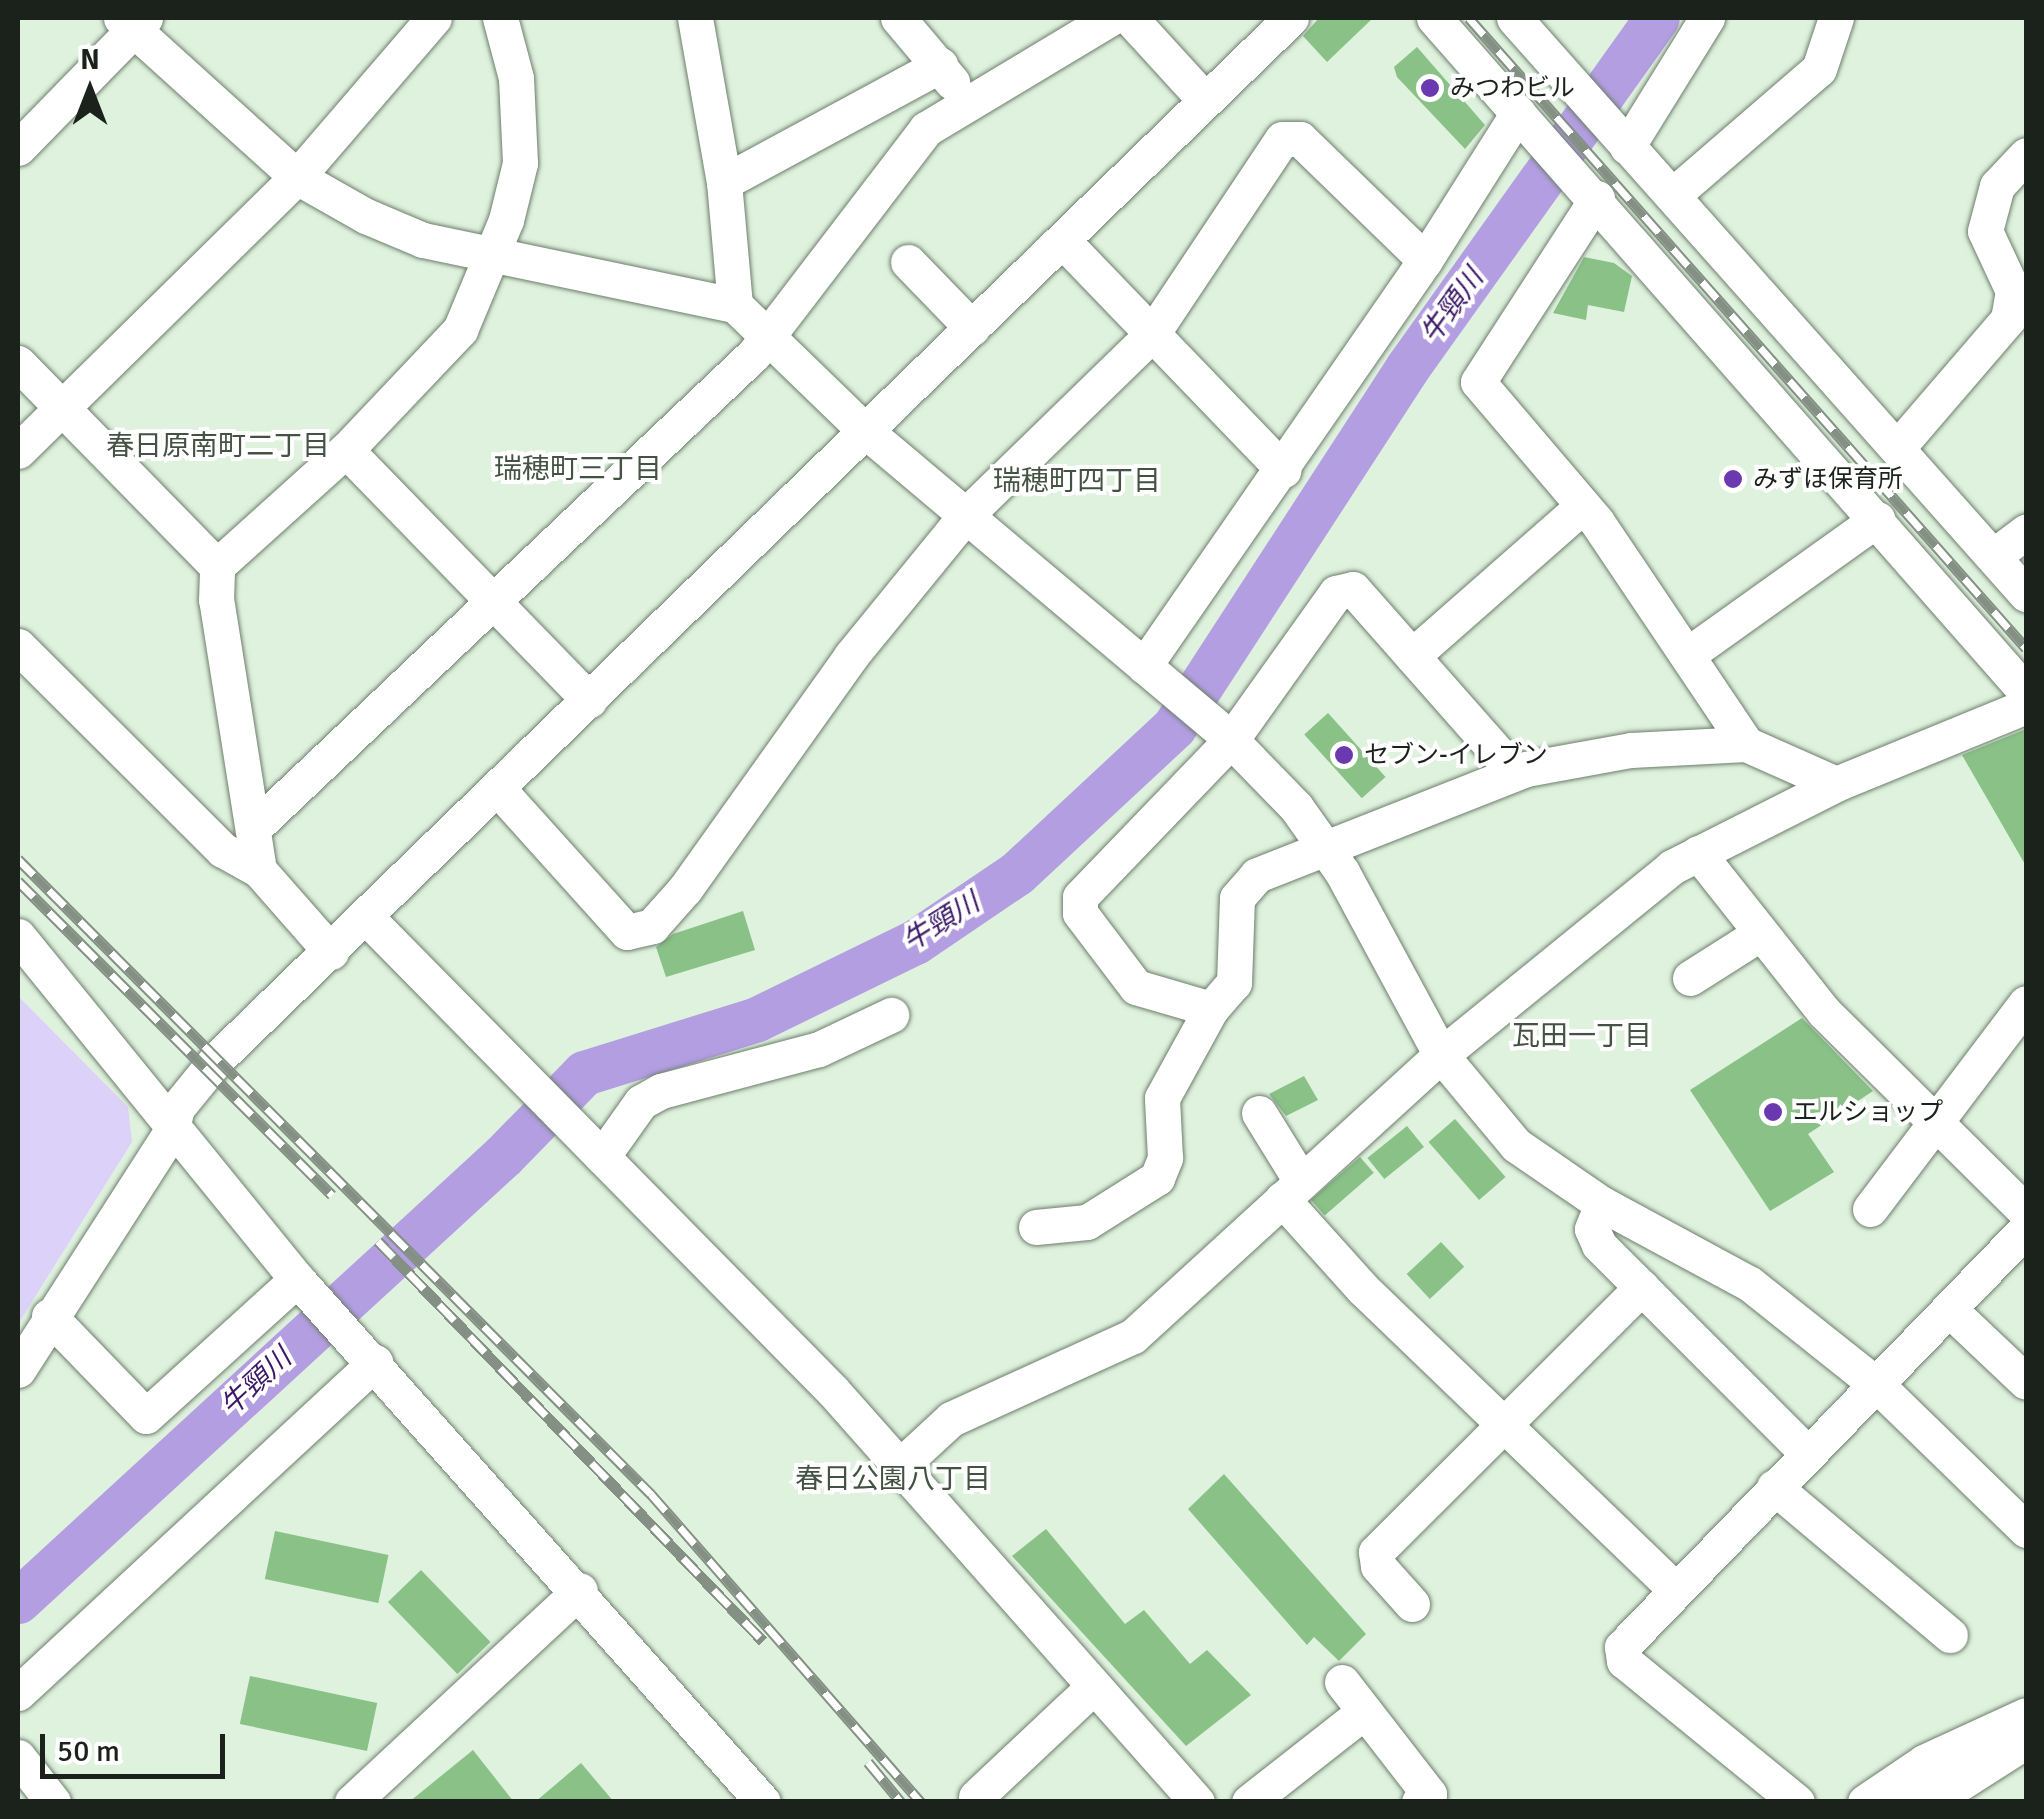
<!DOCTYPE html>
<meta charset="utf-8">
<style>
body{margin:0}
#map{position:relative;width:2044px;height:1819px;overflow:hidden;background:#dff2de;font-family:Signika,"Noto Sans JP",sans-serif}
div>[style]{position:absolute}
.green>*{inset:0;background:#dcd1f8}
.river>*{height:45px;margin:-22.5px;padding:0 22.5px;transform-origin:22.5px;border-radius:22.5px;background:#b39ee2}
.building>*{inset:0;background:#89c187;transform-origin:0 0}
.roads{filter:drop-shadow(0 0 2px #6d7e6c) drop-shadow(0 0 2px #6d7e6c)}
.minor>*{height:35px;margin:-17.5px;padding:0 17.5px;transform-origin:17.5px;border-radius:17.5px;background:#fff}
.major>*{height:45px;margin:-22.5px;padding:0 22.5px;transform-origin:22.5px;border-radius:22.5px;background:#fff}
.rail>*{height:11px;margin-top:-5.5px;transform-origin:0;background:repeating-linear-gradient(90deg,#fff 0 22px,#839083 0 44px);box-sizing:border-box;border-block:2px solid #839083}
.dots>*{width:28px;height:28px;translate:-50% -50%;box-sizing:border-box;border:5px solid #fff;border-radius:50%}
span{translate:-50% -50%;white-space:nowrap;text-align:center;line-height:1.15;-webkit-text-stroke:8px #fff;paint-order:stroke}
.poi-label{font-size:25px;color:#1b221b}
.left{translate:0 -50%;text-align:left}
.water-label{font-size:28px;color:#3a1867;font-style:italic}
.neighbourhood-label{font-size:28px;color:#435242}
.frame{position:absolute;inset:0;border:20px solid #1b221b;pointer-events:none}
.north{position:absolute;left:40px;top:40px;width:100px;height:100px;-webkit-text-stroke:8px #fff;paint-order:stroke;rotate:0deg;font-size:28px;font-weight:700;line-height:40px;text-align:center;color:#1b221b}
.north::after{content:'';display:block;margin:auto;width:35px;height:45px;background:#1b221b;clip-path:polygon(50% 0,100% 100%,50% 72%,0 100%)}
.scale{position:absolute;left:40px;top:1734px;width:185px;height:45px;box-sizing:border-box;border:5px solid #1b221b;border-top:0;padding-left:12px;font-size:30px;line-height:35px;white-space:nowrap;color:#1b221b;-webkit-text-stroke:8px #fff;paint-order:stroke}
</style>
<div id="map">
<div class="green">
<div style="clip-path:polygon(18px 996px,128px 1107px,132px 1142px,18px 1324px)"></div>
</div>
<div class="river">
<div style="left:18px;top:1601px;width:658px;rotate:-42.54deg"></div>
<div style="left:503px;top:1156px;width:116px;rotate:-45.7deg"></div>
<div style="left:584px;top:1073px;width:181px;rotate:-17.3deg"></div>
<div style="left:757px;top:1019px;width:176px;rotate:-26deg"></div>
<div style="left:915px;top:942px;width:123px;rotate:-34.1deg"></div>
<div style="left:1017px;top:873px;width:214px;rotate:-42.9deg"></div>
<div style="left:1174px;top:727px;width:428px;rotate:-57deg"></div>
<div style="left:1407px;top:368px;width:430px;rotate:-54.5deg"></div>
</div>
<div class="building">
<div style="clip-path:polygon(1319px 18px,1373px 18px,1327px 62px,1303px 36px)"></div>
<div style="clip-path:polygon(1417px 47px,1485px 125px,1465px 149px,1397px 77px,1394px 67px)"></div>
<div style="clip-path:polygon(1584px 257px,1614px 263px,1632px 276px,1624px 312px,1588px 305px,1586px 320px,1553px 313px)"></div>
<div style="left:1328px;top:713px;width:86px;height:32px;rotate:48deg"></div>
<div style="clip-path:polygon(2026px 729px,2026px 866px,1962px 755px)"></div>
<div style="clip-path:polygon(743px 911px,755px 950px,666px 977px,656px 947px,673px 934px)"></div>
<div style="clip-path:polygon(1802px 1018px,1873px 1091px,1808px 1134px,1834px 1172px,1770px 1211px,1690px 1090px)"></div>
<div style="clip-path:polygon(1304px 1076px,1318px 1100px,1286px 1116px,1269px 1094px)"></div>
<div style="left:1455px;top:1119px;width:77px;height:35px;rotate:49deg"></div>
<div style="left:1407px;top:1126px;width:27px;height:51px;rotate:51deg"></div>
<div style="left:1360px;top:1157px;width:21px;height:65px;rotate:49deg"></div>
<div style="left:1441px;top:1242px;width:34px;height:47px;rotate:47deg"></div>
<div style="clip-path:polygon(1224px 1474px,1366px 1634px,1339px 1661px,1314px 1637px,1307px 1645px,1188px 1509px)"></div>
<div style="clip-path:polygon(1046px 1529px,1125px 1624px,1144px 1610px,1190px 1664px,1207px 1650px,1251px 1695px,1186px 1746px,1012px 1556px)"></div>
<div style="left:275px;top:1531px;width:116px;height:49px;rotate:12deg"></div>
<div style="left:421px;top:1570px;width:100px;height:46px;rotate:46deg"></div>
<div style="left:250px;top:1676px;width:130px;height:49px;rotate:12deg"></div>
<div style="clip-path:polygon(473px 1750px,514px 1802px,409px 1802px)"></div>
<div style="clip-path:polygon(581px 1763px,614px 1802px,535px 1802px)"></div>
</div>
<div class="roads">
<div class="minor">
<div style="left:121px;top:18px;width:237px;rotate:42.1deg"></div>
<div style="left:297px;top:177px;width:79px;rotate:29.5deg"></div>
<div style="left:366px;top:216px;width:62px;rotate:22.8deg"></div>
<div style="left:423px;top:240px;width:319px;rotate:11.8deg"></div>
<div style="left:735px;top:305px;width:178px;rotate:44.1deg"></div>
<div style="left:863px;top:429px;width:473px;rotate:40.1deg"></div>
<div style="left:1225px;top:734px;width:102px;rotate:45.8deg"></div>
<div style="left:1296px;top:807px;width:80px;rotate:54.7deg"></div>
<div style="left:1342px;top:872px;width:208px;rotate:61.6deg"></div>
<div style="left:1441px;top:1055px;width:117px;rotate:50.2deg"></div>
<div style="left:1516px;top:1145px;width:104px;rotate:34.5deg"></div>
<div style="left:1602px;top:1204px;width:168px;rotate:28.4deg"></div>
<div style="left:1750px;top:1284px;width:162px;rotate:38.5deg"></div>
<div style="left:1877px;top:1385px;width:208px;rotate:44.2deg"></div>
<div style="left:695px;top:18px;width:167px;rotate:80deg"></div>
<div style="left:724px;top:182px;width:123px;rotate:84.9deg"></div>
<div style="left:898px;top:18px;width:84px;rotate:49.8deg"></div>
<div style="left:1130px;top:18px;width:111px;rotate:47.6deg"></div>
<div style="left:1434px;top:18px;width:897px;rotate:48.71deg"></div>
<div style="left:1514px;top:18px;width:771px;rotate:48.37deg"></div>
<div style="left:1627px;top:147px;width:152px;rotate:-58.2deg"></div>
<div style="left:18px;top:148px;width:182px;rotate:-45.7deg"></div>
<div style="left:724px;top:182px;width:246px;rotate:-28.4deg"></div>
<div style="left:1674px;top:194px;width:191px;rotate:-40.8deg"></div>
<div style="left:1819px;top:69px;width:54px;rotate:-71.6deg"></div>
<div style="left:1597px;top:198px;width:219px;rotate:122.9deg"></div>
<div style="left:1478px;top:382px;width:184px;rotate:49.6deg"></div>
<div style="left:1597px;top:522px;width:267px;rotate:56.1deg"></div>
<div style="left:1063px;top:241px;width:318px;rotate:46.1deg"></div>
<div style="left:908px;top:262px;width:92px;rotate:45.9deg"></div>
<div style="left:18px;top:363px;width:284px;rotate:45.6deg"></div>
<div style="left:1898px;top:447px;width:169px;rotate:-49.3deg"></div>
<div style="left:2008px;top:319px;width:28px;rotate:-80deg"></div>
<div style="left:2013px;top:291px;width:66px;rotate:-115deg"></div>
<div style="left:1985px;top:231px;width:47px;rotate:-75.1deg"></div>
<div style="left:1997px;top:186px;width:42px;rotate:-46.9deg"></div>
<div style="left:346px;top:450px;width:349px;rotate:45.8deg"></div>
<div style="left:18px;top:451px;width:391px;rotate:-44.5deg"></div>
<div style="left:297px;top:177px;width:210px;rotate:-49.3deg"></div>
<div style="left:1995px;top:555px;width:39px;rotate:-37deg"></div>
<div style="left:18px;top:646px;width:289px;rotate:44.9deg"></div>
<div style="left:223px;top:850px;width:41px;rotate:29.1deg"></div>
<div style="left:1687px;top:655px;width:234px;rotate:-35.5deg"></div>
<div style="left:1412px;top:656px;width:227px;rotate:-41.3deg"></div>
<div style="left:1144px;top:666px;width:494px;rotate:-55.3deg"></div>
<div style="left:1425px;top:260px;width:174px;rotate:-57.7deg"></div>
<div style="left:499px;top:790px;width:191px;rotate:48deg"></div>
<div style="left:627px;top:932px;width:26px;rotate:-13deg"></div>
<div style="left:652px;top:926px;width:50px;rotate:-48.3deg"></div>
<div style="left:685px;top:889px;width:286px;rotate:-54.5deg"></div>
<div style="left:851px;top:656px;width:182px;rotate:-50.8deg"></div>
<div style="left:966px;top:515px;width:260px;rotate:-44.2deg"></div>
<div style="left:1152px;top:334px;width:234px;rotate:-56.3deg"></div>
<div style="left:1282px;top:139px;width:18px"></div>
<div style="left:1300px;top:139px;width:174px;rotate:44.1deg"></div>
<div style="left:257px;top:825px;width:685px;rotate:-43.46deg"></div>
<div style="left:754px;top:354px;width:283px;rotate:-52.6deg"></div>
<div style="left:926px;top:129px;width:216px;rotate:-31deg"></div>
<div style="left:1698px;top:853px;width:203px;rotate:51.6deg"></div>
<div style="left:1824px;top:1012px;width:284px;rotate:44.7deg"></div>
<div style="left:368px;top:919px;width:663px;rotate:45.43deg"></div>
<div style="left:833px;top:1391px;width:549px;rotate:48.47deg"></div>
<div style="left:18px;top:936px;width:442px;rotate:50.9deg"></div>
<div style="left:297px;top:1279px;width:700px;rotate:48.3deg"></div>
<div style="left:331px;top:952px;width:109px;rotate:-131.3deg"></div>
<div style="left:259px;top:870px;width:273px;rotate:-99deg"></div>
<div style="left:216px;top:600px;width:34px;rotate:-88deg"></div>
<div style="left:217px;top:566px;width:173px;rotate:-42deg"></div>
<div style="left:346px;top:450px;width:166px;rotate:-46.5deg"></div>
<div style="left:460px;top:330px;width:119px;rotate:-67.3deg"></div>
<div style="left:506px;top:220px;width:59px;rotate:-76.2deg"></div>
<div style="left:520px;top:163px;width:85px;rotate:-92.7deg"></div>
<div style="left:516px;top:78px;width:62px;rotate:-104.9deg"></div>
<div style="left:1690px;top:978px;width:84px;rotate:-32.4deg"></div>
<div style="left:1211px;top:1009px;width:78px;rotate:-163.7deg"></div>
<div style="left:1136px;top:987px;width:93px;rotate:-127.1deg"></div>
<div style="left:1080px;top:913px;width:16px;rotate:-90deg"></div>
<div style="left:1080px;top:897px;width:218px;rotate:-46.1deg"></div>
<div style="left:1231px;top:740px;width:181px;rotate:-54.5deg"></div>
<div style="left:1336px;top:593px;width:17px;rotate:-13deg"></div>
<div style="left:1353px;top:589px;width:245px;rotate:48.6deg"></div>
<div style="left:1259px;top:1113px;width:80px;rotate:58.3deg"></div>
<div style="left:602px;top:1157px;width:67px;rotate:-54.7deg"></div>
<div style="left:641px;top:1102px;width:23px;rotate:-29deg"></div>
<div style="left:661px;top:1091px;width:163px;rotate:-14.9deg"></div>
<div style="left:819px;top:1049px;width:80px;rotate:-25.3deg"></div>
<div style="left:1282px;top:1199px;width:121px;rotate:48deg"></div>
<div style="left:1363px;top:1289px;width:433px;rotate:43.9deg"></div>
<div style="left:1602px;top:1204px;width:27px;rotate:112deg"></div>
<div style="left:1592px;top:1229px;width:17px;rotate:66deg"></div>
<div style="left:1599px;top:1245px;width:296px;rotate:45deg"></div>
<div style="left:1870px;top:1209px;width:258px;rotate:-52.9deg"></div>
<div style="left:1036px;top:1227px;width:51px;rotate:-5.6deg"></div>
<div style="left:1087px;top:1222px;width:83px;rotate:-32.2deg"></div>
<div style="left:1157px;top:1178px;width:22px;rotate:-68deg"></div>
<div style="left:1165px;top:1158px;width:60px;rotate:-92.9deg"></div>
<div style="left:1162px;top:1098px;width:102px;rotate:-61.2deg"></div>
<div style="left:1211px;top:1009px;width:35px;rotate:-49deg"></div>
<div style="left:1234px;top:983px;width:85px;rotate:-88deg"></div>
<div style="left:1237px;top:898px;width:30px;rotate:-49deg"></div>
<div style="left:1257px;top:875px;width:289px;rotate:-21.5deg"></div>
<div style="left:1526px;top:769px;width:107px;rotate:-10.3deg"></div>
<div style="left:1631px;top:750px;width:115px;rotate:-3deg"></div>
<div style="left:1746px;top:744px;width:98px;rotate:24deg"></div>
<div style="left:1951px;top:1311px;width:103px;rotate:43.4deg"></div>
<div style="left:49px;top:1316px;width:139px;rotate:45.9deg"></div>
<div style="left:146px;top:1416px;width:204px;rotate:-42.2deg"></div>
<div style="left:18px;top:1370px;width:283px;rotate:-57.3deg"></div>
<div style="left:171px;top:1132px;width:25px;rotate:-76deg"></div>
<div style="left:177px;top:1108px;width:63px;rotate:-50.8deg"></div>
<div style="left:217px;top:1059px;width:1496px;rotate:-44.11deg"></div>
<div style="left:899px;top:1467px;width:71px;rotate:-42.7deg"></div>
<div style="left:951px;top:1419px;width:200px;rotate:-24.5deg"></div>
<div style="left:1133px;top:1336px;width:417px;rotate:-42.4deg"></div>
<div style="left:1441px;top:1055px;width:298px;rotate:-39.1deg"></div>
<div style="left:1672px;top:867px;width:184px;rotate:-26.8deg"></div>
<div style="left:1836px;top:784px;width:205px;rotate:-22.3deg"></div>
<div style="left:1774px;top:1487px;width:230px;rotate:40.1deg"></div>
<div style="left:1412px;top:1604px;width:51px;rotate:-131.8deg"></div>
<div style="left:1378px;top:1566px;width:14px;rotate:-98deg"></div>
<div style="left:1376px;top:1552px;width:375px;rotate:-44.9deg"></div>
<div style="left:1342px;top:1682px;width:142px;rotate:52.2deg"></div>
<div style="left:1429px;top:1794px;width:13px;rotate:141deg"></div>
<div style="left:18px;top:1693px;width:487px;rotate:-42.8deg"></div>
<div style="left:18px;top:1757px;width:57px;rotate:52.1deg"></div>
<div style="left:976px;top:1797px;width:161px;rotate:-43.2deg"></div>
<div style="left:352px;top:1802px;width:311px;rotate:-42.9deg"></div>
<div style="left:1249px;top:1802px;width:147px;rotate:-38.1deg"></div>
<div style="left:1797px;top:1802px;width:223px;rotate:-140.8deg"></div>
<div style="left:1624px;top:1661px;width:14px;rotate:-98deg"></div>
<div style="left:1622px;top:1647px;width:581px;rotate:-45.98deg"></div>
<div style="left:1865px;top:1802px;width:71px;rotate:-34.1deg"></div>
<div style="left:1924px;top:1762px;width:112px;rotate:-24.7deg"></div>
</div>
<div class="major">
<div style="left:1921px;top:1802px;width:125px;rotate:-32.5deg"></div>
</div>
</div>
<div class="rail">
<div style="left:1469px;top:18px;width:841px;rotate:48.52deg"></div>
<div style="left:18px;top:859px;width:897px;rotate:45.09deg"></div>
<div style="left:651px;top:1494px;width:410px;rotate:48.8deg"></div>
<div style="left:18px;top:881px;width:444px;rotate:45deg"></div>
<div style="left:378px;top:1241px;width:555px;rotate:46.09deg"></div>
<div style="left:868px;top:1762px;width:52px;rotate:50.5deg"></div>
</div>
<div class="dots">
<div style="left:1430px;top:88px;background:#6a39b0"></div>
<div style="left:1733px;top:479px;background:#6a39b0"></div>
<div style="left:1344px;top:755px;background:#6a39b0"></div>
<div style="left:1773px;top:1112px;background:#6a39b0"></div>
</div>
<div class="poi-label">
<span class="left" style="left:1450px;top:88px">みつわビル</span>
<span class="left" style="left:1753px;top:479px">みずほ保育所</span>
<span class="left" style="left:1364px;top:755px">セブン-イレブン</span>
<span class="left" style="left:1793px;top:1112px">エルショップ</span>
</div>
<div class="water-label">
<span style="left:1452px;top:306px;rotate:-54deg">牛頸川</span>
<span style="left:941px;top:922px;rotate:-32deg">牛頸川</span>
<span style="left:256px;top:1382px;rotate:-43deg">牛頸川</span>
</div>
<div class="neighbourhood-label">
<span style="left:218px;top:446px">春日原南町二丁目</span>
<span style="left:578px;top:469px">瑞穂町三丁目</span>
<span style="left:1077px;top:481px">瑞穂町四丁目</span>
<span style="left:1582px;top:1036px">瓦田一丁目</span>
<span style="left:893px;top:1479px">春日公園八丁目</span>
</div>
<div class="frame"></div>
<div class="north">N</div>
<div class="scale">50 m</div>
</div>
